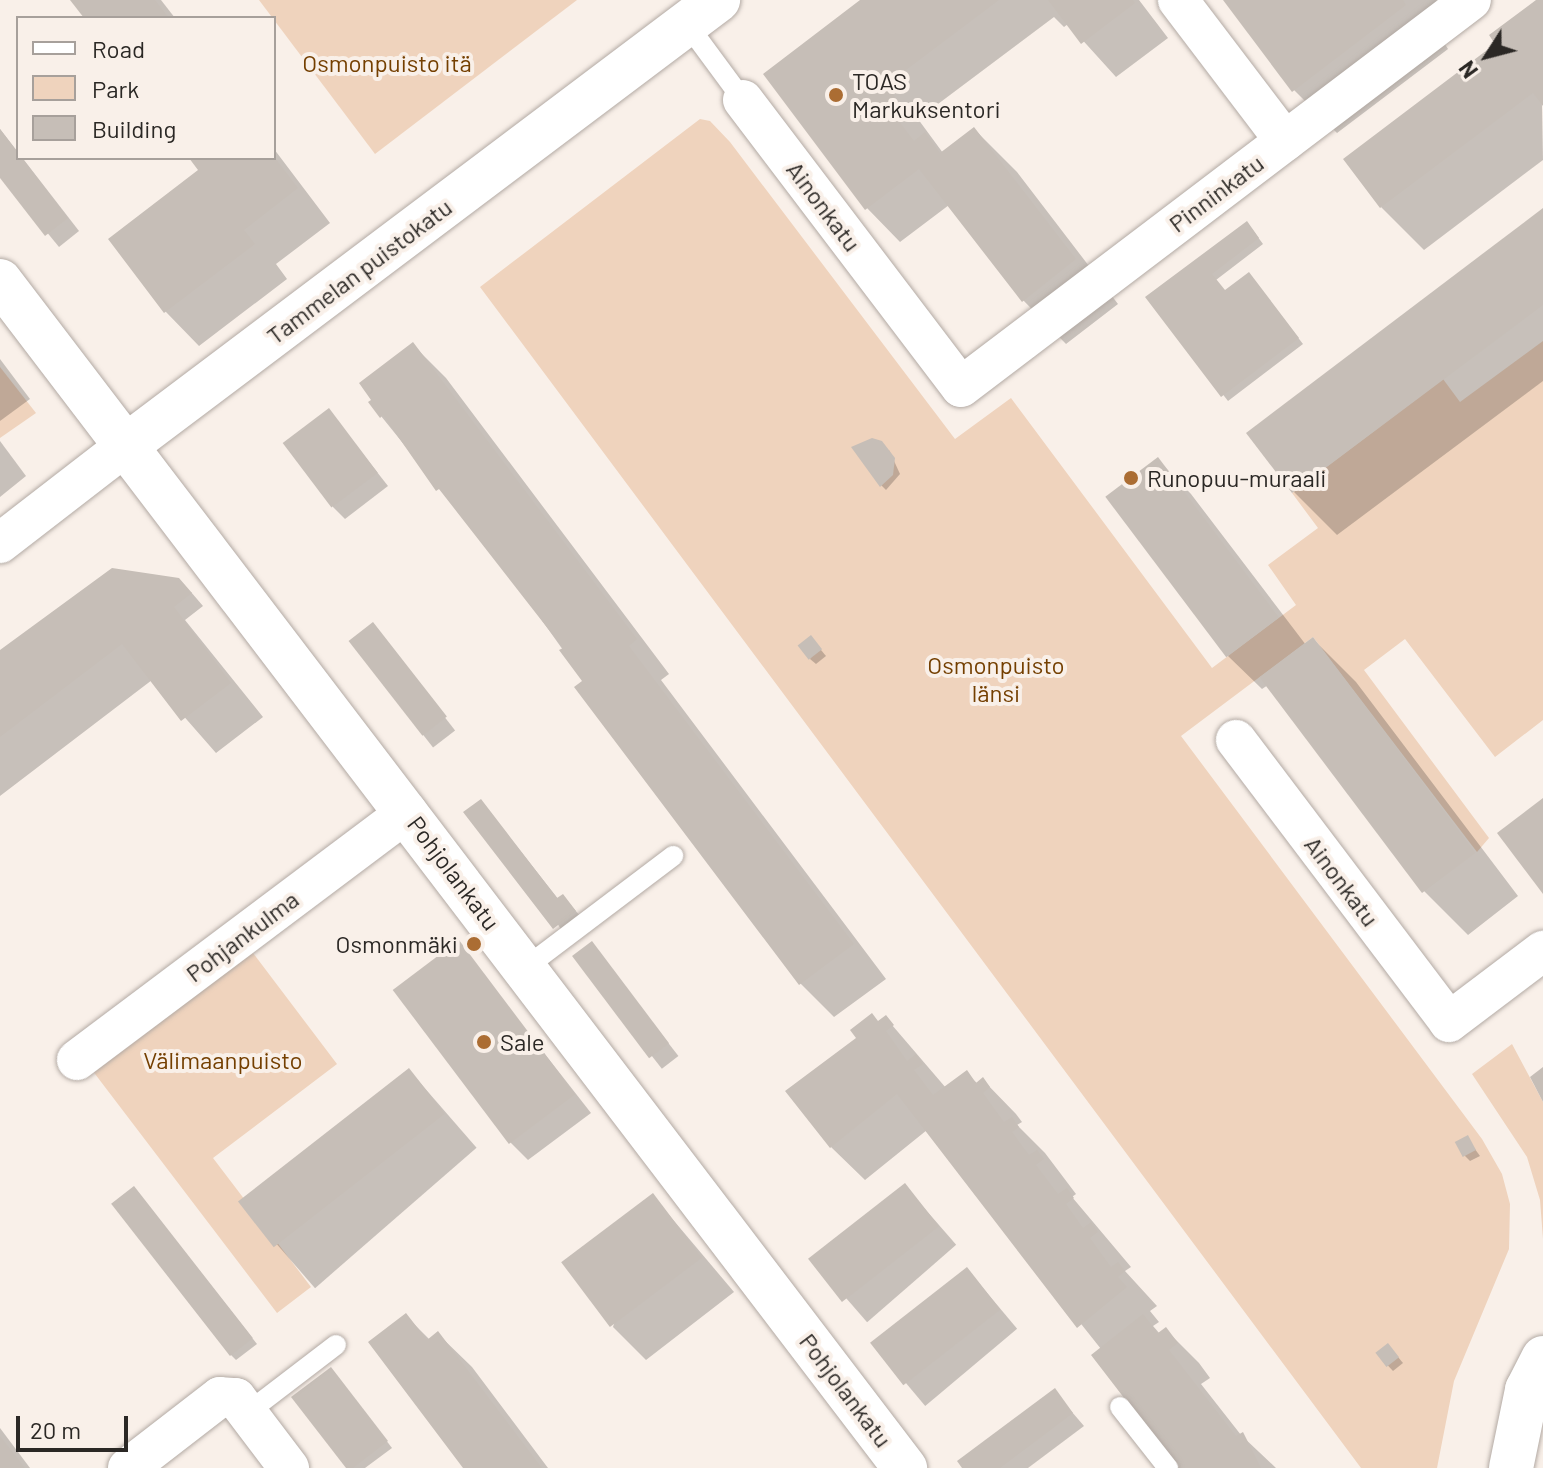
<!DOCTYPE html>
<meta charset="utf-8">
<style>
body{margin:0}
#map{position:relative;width:1543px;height:1468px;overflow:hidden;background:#f9f0e9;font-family:Barlow,sans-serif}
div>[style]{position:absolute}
.green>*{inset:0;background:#efd3bd}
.shadow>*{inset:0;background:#0003;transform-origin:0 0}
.building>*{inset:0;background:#c6beb7;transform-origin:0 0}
.roads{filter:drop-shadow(0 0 2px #b3aaa4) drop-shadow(0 0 2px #b3aaa4)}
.service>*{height:20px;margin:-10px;padding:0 10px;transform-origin:10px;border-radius:10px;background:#fff}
.minor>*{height:40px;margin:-20px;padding:0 20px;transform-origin:20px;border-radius:20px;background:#fff}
.secondary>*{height:44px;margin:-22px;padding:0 22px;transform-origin:22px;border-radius:22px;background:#fff}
.dots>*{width:22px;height:22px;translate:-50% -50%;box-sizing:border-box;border:4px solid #f9f0e9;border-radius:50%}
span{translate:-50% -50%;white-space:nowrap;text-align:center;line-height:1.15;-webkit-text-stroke:8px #f9f0e9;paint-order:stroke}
.park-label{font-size:24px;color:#743f00}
.poi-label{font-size:24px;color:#2b2825}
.left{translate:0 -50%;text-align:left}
.right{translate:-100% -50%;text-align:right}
.street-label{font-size:24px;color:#2b2825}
.legend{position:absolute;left:16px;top:16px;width:260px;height:144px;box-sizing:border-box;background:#f9f0e9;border:2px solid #a7a09b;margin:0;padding:10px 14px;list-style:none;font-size:24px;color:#2b2825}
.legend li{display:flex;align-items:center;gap:16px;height:40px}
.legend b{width:40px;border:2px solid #a7a09b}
.north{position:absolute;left:1447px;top:16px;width:80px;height:80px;-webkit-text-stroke:6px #f9f0e9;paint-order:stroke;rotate:234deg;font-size:22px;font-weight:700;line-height:32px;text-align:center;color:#2b2825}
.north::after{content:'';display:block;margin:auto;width:28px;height:36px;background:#2b2825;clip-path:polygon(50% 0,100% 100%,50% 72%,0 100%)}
.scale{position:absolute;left:16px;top:1416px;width:112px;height:36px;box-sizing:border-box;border:4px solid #2b2825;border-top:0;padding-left:10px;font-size:24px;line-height:28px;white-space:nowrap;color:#2b2825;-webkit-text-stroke:6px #f9f0e9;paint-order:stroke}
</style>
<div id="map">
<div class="green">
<div style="clip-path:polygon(259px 0,577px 0,375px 154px)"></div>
<div style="clip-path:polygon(700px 119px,710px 121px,730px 142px,955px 439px,1011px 398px,1212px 668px,1296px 605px,1268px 565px,1318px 528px,1292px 493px,1443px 379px,1460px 402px,1543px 341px,1543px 720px,1495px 757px,1405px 639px,1364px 670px,1489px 838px,1477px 852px,1313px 637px,1181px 736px,1482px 1139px,1502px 1174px,1510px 1204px,1509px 1249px,1454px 1381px,1437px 1468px,1361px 1468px,480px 287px)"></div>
<div style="clip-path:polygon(0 367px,36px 413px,0 438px)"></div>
<div style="clip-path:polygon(250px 949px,337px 1064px,213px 1158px,311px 1287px,277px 1313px,92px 1070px)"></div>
<div style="clip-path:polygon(1512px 1044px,1543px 1102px,1543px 1239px,1540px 1200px,1527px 1157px,1472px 1074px)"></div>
</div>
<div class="shadow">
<div style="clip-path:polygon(73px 0,161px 0,175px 18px,86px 18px)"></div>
<div style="clip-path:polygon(864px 0,1139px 0,1168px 38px,1116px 77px,1068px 24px,1064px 27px,1054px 17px,918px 119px,943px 153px,974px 129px,1017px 172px,1118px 304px,1066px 344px,1023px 300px,949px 205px,900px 242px,867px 208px)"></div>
<div style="clip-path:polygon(1225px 0,1436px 0,1445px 9px,1441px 38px,1448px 49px,1337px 133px,1294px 90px)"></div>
<div style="clip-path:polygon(1540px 0,1543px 160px,1424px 250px,1381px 207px,1498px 44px)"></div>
<div style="clip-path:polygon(0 129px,79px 231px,59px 247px,0 175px)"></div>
<div style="clip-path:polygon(274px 149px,330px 223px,276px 264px,287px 279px,199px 346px,166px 312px,110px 239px,201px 171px,192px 158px,274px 158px)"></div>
<div style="clip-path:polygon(1543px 211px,1543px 381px,1337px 535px,1294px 492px)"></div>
<div style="clip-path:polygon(1252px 229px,1263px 244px,1216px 280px,1226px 293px,1254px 280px,1303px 344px,1228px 401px,1148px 298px)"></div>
<div style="clip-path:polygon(413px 345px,446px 378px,669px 674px,661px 680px,886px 979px,834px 1017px,801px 984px,577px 688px,585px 681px,514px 581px,381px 416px)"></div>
<div style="clip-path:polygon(0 359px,30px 399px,0 421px)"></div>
<div style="clip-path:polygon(329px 411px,388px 486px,345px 519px,333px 507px)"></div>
<div style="clip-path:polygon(0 441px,26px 476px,0 497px)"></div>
<div style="clip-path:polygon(889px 450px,900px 474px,886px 490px,881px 485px)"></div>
<div style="clip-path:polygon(1158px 460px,1191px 494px,1306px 645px,1313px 639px,1356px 682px,1518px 896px,1468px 935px,1424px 891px,1268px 685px,1262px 689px,1228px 656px)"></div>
<div style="clip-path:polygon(83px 590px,88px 595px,191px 592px,203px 606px,185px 620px,263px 717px,216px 753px,152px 680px,0 796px,0 652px)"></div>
<div style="left:372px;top:624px;width:135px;height:28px;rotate:52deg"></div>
<div style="clip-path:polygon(816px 644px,826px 656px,816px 664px,810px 659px)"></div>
<div style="clip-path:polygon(481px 801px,559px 900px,563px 896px,587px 924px,567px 939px)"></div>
<div style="clip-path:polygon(458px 943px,591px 1113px,528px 1160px,510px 1142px)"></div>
<div style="left:591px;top:944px;width:142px;height:21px;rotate:52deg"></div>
<div style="clip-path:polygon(886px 1018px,946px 1088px,966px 1073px,978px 1084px,983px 1080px,1016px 1114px,1022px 1122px,1017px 1125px,1045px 1153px,1076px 1194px,1072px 1197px,1131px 1267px,1125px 1271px,1157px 1306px,1150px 1311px,1159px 1322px,1153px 1326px,1160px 1334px,1165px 1329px,1199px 1363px,1210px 1378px,1201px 1384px,1241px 1435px,1276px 1468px,1180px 1468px,1101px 1349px,927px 1130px,865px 1180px,831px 1147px,880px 1023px)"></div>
<div style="left:409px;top:1070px;width:103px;height:214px;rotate:49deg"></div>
<div style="clip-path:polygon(1467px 1138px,1480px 1156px,1470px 1161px,1465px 1156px)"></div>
<div style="left:905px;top:1186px;width:78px;height:118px;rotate:49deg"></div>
<div style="clip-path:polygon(139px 1194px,257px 1344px,236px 1360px,231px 1355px)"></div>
<div style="clip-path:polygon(653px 1196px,734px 1292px,646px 1360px,613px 1327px)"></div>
<div style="left:967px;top:1269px;width:78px;height:120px;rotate:50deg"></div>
<div style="clip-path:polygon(406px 1316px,430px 1340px,438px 1334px,472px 1367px,548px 1468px,466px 1468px)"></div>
<div style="clip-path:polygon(1393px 1351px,1403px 1363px,1393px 1371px,1377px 1354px)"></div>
<div style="clip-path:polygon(336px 1375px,392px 1448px,365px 1468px,349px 1468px)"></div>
<div style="clip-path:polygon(1054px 1391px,1084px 1426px,1028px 1468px,964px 1468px)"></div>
<div style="clip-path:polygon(0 1428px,30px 1468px,0 1468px)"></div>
</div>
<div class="building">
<div style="clip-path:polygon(70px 0,155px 0,169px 18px,84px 18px)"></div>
<div style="clip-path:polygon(860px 0,999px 0,886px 85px,901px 105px,892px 112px,914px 141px,925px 132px,940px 153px,974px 127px,1076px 259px,1022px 302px,919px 169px,865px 210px,763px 74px)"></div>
<div style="clip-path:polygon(1048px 0,1133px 0,1135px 3px,1081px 44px)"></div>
<div style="clip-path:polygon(1223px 0,1403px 0,1406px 5px,1292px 92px)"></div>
<div style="clip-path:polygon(1536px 0,1543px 0,1543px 106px,1533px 93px,1380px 208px,1343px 159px,1495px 44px,1489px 35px)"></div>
<div style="clip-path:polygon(0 129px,68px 218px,45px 236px,0 178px)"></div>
<div style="clip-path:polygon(189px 158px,275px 158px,298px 188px,244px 230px,255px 244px,164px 313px,108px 239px,198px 170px)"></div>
<div style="clip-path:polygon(1543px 208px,1543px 305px,1292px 493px,1246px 433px)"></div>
<div style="clip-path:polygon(1247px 221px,1259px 238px,1212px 274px,1225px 290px,1249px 272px,1299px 338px,1221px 397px,1145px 297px)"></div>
<div style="clip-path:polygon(413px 342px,637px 639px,629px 646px,854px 944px,799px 985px,574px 687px,582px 681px,559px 650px,563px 648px,439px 489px,436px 491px,383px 415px,380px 418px,368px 402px,371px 400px,359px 383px)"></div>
<div style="left:329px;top:408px;width:81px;height:58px;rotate:53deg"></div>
<div style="clip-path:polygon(872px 438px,882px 441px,895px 458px,893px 475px,880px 487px,851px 447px)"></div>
<div style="left:1158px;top:457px;width:201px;height:66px;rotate:53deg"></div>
<div style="clip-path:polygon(112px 568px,179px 578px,192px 593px,174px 607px,231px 683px,181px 721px,122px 644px,0 737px,0 650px)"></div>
<div style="left:373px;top:622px;width:120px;height:31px;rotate:52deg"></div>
<div style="left:811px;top:635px;width:18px;height:17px;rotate:52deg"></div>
<div style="left:1313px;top:637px;width:270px;height:67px;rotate:53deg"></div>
<div style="clip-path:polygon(1543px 798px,1543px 894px,1497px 833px)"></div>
<div style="clip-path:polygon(481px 799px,557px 898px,563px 894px,576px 911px,553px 929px,463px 812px)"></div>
<div style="left:459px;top:940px;width:193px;height:83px;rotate:53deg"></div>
<div style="left:592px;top:941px;width:128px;height:25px;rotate:53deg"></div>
<div style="clip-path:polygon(872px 1013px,878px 1021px,886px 1015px,894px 1025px,886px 1031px,907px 1061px,916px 1054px,923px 1064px,914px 1070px,933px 1095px,967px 1070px,976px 1083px,983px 1077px,990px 1087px,983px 1093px,1004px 1122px,1012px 1117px,1019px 1127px,1012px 1132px,1029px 1155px,1037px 1150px,1044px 1159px,1036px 1165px,1058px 1194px,1067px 1188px,1074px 1198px,1066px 1204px,1083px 1228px,1091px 1222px,1098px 1232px,1090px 1238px,1111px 1267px,1118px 1262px,1125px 1271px,1118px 1277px,1127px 1287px,1077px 1328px,897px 1094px,830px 1148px,785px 1091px,856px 1038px,850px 1030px)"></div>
<div style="clip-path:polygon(1543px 1067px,1543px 1102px,1530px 1077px)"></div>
<div style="left:409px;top:1068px;width:58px;height:217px;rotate:52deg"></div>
<div style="left:1468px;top:1135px;width:17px;height:15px;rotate:62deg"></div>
<div style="left:905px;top:1183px;width:55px;height:123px;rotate:52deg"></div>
<div style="left:134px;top:1186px;width:193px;height:29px;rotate:52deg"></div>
<div style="left:653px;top:1193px;width:81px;height:115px;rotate:53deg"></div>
<div style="left:967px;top:1267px;width:54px;height:123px;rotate:52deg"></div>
<div style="clip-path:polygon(406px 1313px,427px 1340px,438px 1331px,542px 1468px,463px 1468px,368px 1342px)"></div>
<div style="clip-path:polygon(1143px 1314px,1158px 1333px,1166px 1327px,1178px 1343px,1169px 1350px,1236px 1436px,1243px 1432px,1261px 1468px,1178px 1468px,1091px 1355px)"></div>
<div style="left:1388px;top:1343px;width:18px;height:16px;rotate:52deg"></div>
<div style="clip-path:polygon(331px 1367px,388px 1441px,353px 1468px,346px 1468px,291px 1397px)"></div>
<div style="clip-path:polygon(1055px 1388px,1073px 1413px,1000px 1468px,962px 1468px,957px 1461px)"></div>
<div style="clip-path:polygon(0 1436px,25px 1468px,0 1468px)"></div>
</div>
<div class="roads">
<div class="service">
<div style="left:687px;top:24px;width:94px;rotate:53.6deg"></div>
<div style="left:525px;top:968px;width:186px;rotate:-37.1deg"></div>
<div style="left:1120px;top:1407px;width:78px;rotate:51.8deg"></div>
<div style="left:247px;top:1413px;width:112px;rotate:-37.4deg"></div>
</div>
<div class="minor">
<div style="left:1178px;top:0;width:177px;rotate:52.8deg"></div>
<div style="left:743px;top:100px;width:360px;rotate:52.8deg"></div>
<div style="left:961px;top:387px;width:640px;rotate:-37.19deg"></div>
<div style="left:0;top:543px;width:160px;rotate:-37.7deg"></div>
<div style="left:1236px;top:740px;width:353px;rotate:52.9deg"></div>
<div style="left:1449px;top:1022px;width:118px;rotate:-37.1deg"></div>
<div style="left:77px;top:1060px;width:413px;rotate:-36.9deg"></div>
<div style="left:128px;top:1468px;width:116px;rotate:-37.7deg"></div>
<div style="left:220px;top:1397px;width:16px;rotate:4deg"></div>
<div style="left:236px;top:1398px;width:88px;rotate:52.9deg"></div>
</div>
<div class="secondary">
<div style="left:0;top:281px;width:1493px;rotate:52.68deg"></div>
<div style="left:127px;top:445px;width:740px;rotate:-36.98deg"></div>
<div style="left:1511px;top:1468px;width:80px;rotate:-78.4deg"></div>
<div style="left:1527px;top:1390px;width:36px;rotate:-63deg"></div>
</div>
</div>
<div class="dots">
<div style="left:836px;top:95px;background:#ab6d33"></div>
<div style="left:1131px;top:478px;background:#ab6d33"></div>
<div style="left:474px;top:944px;background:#ab6d33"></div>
<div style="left:484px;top:1042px;background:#ab6d33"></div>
</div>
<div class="park-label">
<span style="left:387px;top:63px">Osmonpuisto itä</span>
<span style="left:996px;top:679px">Osmonpuisto<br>länsi</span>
<span style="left:223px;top:1060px">Välimaanpuisto</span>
</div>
<div class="poi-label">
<span class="left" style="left:852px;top:95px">TOAS<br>Markuksentori</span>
<span class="left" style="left:1147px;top:478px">Runopuu-muraali</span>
<span class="right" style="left:458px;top:944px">Osmonmäki</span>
<span class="left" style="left:500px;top:1042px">Sale</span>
</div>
<div class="street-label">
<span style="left:1216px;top:193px;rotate:-37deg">Pinninkatu</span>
<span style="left:824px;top:206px;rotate:53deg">Ainonkatu</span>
<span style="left:359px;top:271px;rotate:-37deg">Tammelan puistokatu</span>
<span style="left:454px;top:873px;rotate:53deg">Pohjolankatu</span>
<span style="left:1342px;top:881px;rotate:53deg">Ainonkatu</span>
<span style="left:242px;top:936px;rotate:-37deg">Pohjankulma</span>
<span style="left:846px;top:1390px;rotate:53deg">Pohjolankatu</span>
</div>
<ul class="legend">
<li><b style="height:10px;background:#fff"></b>Road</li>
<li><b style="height:22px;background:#efd3bd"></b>Park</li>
<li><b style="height:22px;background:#c6beb7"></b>Building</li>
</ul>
<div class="north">N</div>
<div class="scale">20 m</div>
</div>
